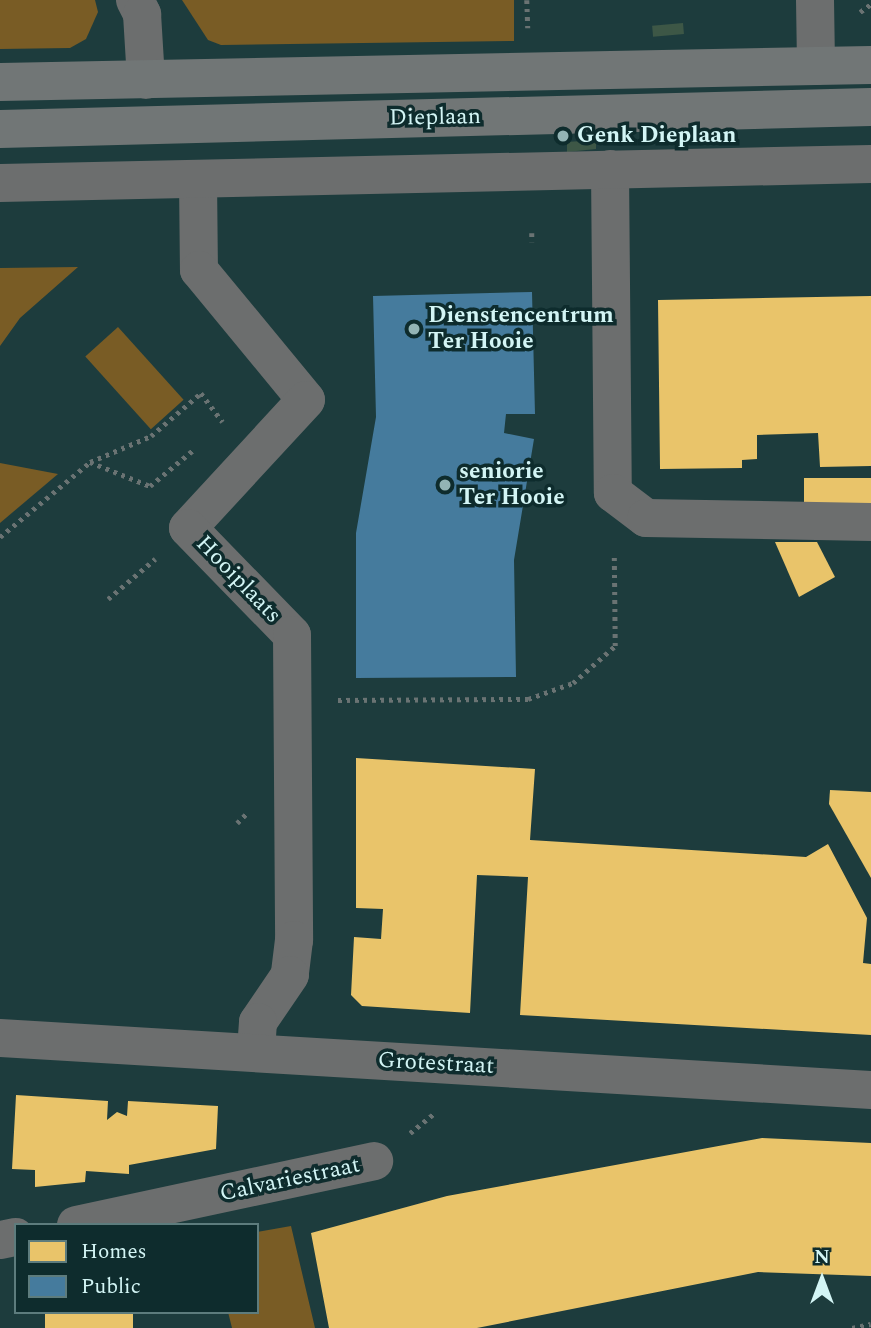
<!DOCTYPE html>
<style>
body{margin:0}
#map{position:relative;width:871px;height:1328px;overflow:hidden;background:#1d3c3d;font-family:Spectral,serif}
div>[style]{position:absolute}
.green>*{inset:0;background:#795c25;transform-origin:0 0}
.homes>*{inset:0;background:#e9c46a;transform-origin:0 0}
.public>*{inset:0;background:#457b9d}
.building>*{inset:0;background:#3d5746;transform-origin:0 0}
.path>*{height:4.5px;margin-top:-2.25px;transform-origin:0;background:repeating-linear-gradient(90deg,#6a7373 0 3.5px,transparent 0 8.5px)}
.minor>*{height:38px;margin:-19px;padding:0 19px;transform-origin:19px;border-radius:19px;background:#6c6e6e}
.major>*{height:38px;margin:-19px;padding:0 19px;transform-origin:19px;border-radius:19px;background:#717676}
.dots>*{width:19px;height:19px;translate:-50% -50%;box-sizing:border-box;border:4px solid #0e2c2d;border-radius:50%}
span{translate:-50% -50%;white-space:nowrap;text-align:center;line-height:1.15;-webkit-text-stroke:7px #0e2c2d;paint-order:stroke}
.street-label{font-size:23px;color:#d3f5f5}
.poi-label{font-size:23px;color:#d3f5f5;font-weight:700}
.left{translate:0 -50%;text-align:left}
.legend{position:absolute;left:14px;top:1223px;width:245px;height:91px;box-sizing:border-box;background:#0e2c2d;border:2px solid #5d7c7d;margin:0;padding:9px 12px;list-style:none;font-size:21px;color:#d3f5f5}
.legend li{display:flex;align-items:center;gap:14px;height:35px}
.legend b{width:35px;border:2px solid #5d7c7d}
.north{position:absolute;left:787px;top:1244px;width:70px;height:70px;-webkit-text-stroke:5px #0e2c2d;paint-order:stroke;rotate:0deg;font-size:19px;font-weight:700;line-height:28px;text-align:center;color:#d3f5f5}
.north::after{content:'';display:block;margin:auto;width:24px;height:32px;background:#d3f5f5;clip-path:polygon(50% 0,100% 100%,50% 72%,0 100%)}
</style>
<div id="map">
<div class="green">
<div style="clip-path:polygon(0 0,95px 0,98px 12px,86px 39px,70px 48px,0 49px)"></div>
<div style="clip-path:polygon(182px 0,514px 0,514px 41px,221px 45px,208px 40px)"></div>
<div style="clip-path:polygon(78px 267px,20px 318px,0 346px,0 268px)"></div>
<div style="left:118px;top:327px;width:98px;height:44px;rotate:48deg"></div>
<div style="clip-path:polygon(0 463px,58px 474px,0 523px)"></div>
<div style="clip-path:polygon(291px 1226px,315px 1328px,232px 1328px,228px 1312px,257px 1312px,257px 1232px)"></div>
</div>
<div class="homes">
<div style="clip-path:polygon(871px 296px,871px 466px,820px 467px,818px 433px,757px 435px,757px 459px,742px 460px,742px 468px,660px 469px,658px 300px)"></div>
<div style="left:871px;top:478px;width:29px;height:67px;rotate:90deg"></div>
<div style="clip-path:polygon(775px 542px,817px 542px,835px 577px,799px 597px)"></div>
<div style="clip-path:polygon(356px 758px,535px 769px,530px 840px,806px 857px,828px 844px,867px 918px,863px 963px,871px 964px,871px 1035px,520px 1015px,528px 877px,477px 875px,470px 1013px,362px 1006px,351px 995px,354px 937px,381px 939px,383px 909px,356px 908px)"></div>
<div style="clip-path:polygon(830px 790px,871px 792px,871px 878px,829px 804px)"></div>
<div style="clip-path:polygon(16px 1095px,108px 1101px,107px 1120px,117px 1112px,127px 1116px,128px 1101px,218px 1106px,216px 1149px,129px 1165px,129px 1174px,86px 1171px,85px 1182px,35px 1187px,35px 1170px,12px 1169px)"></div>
<div style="clip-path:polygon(762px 1138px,871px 1143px,871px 1276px,758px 1272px,477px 1328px,329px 1328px,311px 1233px,447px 1196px)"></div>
<div style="left:45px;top:1312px;width:88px;height:16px"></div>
</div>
<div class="public">
<div style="clip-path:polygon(532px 292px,535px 414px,506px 414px,504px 433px,534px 439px,514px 560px,516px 677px,356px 678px,356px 533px,376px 417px,373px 296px)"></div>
</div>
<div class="building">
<div style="left:683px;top:23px;width:11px;height:31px;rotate:85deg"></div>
<div style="clip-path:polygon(596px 140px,596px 149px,567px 152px,567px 142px)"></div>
</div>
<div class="path">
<div style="left:527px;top:0;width:28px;rotate:88deg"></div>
<div style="left:860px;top:12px;width:14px;rotate:-36deg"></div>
<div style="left:532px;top:233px;width:9px;rotate:90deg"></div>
<div style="left:90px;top:462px;width:66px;rotate:-23.1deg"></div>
<div style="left:151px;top:436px;width:66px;rotate:-40.7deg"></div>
<div style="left:201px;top:393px;width:36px;rotate:53deg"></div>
<div style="left:0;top:537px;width:117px;rotate:-39.8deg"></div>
<div style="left:90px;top:462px;width:65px;rotate:21.8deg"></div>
<div style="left:150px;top:486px;width:55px;rotate:-39.8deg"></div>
<div style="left:108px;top:599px;width:62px;rotate:-40.4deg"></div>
<div style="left:338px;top:700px;width:190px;rotate:-0.3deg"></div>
<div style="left:528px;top:699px;width:48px;rotate:-19.6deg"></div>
<div style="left:573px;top:683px;width:56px;rotate:-41.4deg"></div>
<div style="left:615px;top:646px;width:93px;rotate:-90.6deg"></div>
<div style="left:237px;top:823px;width:13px;rotate:-45deg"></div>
<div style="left:410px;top:1133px;width:33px;rotate:-39deg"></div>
<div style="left:852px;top:1328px;width:19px;rotate:-12deg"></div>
</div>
<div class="minor">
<div style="left:135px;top:0;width:16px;rotate:63deg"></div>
<div style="left:142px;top:14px;width:66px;rotate:86.5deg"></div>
<div style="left:815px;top:0;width:66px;rotate:89.1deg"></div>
<div style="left:610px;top:169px;width:324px;rotate:89.5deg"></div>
<div style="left:613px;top:493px;width:41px;rotate:37.1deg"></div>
<div style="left:646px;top:518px;width:225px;rotate:1deg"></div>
<div style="left:198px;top:179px;width:91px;rotate:89.4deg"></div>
<div style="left:199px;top:270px;width:168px;rotate:50.5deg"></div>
<div style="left:306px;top:400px;width:174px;rotate:132.7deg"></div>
<div style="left:188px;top:528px;width:149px;rotate:45.8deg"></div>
<div style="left:292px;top:635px;width:305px;rotate:89.6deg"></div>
<div style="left:294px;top:940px;width:35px;rotate:97deg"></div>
<div style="left:290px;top:975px;width:57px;rotate:124.2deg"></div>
<div style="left:258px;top:1022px;width:31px;rotate:94deg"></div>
<div style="left:0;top:183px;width:871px;rotate:-1.25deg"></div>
<div style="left:0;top:1038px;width:873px;rotate:3.42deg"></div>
<div style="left:76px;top:1225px;width:305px;rotate:-12.1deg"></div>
<div style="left:0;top:1240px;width:16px;rotate:-11deg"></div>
</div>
<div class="major">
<div style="left:0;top:82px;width:871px;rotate:-1.12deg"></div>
<div style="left:0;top:129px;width:871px;rotate:-1.45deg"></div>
</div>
<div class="dots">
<div style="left:563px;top:136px;background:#93b4b5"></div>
<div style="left:414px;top:329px;background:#93b4b5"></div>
<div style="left:445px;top:485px;background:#93b4b5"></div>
</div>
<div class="street-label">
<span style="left:435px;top:118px;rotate:-1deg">Dieplaan</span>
<span style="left:238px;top:580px;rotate:46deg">Hooiplaats</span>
<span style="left:436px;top:1064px;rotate:3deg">Grotestraat</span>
<span style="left:290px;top:1180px;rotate:-12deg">Calvariestraat</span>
</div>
<div class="poi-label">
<span class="left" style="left:577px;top:136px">Genk Dieplaan</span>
<span class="left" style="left:428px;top:329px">Dienstencentrum<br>Ter Hooie</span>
<span class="left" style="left:459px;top:485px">seniorie<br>Ter Hooie</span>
</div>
<ul class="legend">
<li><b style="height:19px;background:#e9c46a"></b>Homes</li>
<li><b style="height:19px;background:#457b9d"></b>Public</li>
</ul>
<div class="north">N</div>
</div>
